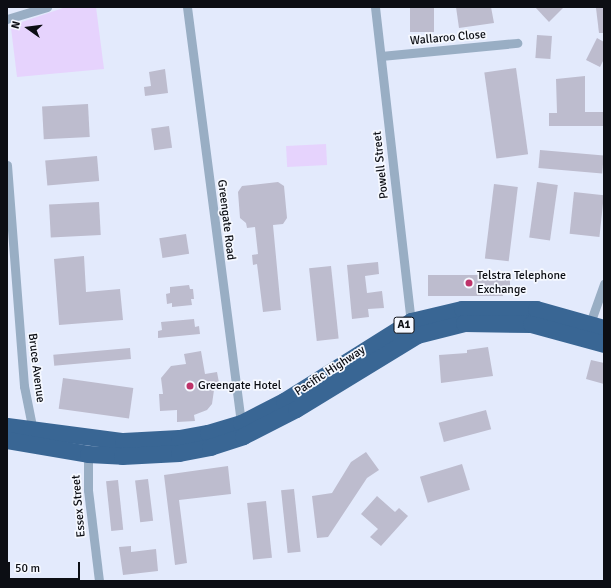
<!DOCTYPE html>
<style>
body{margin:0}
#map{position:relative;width:611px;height:588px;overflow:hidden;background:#e3eafc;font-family:Signika,sans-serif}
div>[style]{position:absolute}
.green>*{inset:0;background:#e6d3fd;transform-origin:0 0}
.building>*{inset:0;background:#bdbcce;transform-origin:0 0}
.street>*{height:9px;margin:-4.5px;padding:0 4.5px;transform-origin:4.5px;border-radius:4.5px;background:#99aec4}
.highway>*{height:17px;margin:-8.5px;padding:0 8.5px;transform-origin:8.5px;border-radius:8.5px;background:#396694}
.dots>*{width:11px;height:11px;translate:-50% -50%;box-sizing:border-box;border:2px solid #f5f8ff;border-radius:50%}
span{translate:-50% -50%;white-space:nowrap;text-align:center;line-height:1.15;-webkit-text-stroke:3.5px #f5f8ff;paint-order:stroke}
.shield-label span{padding:1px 3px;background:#f5f8ff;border:1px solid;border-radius:3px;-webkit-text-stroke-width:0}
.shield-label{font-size:11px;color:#0c0e14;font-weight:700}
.street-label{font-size:12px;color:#0c0e14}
.poi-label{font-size:12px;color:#0c0e14}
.left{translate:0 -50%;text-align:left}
.frame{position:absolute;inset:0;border:8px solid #0c0e14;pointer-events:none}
.north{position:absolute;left:8px;top:8px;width:40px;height:40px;-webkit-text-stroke:3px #f5f8ff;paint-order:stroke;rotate:284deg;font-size:11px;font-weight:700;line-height:16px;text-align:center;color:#0c0e14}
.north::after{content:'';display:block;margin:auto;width:14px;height:18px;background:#0c0e14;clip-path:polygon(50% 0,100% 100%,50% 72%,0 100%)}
.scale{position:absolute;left:8px;top:562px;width:72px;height:18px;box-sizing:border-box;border:2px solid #0c0e14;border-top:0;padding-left:5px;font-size:12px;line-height:14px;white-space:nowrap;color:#0c0e14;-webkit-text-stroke:3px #f5f8ff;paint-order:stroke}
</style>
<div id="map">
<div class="green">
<div style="clip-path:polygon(66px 7px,96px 7px,104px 69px,17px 77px,11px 28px,13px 25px)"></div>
<div style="left:326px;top:144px;width:21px;height:40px;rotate:87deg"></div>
</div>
<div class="building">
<div style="left:410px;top:7px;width:24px;height:25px"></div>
<div style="clip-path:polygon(456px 7px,491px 7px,494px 23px,459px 28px)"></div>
<div style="clip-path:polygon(535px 7px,564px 7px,549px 22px)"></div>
<div style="clip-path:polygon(604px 7px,604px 33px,599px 33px,596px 8px)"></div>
<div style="left:537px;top:35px;width:15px;height:23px;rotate:4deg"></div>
<div style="clip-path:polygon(597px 38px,604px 42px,604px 59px,600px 67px,586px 60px)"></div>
<div style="left:516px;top:68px;width:87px;height:32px;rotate:82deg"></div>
<div style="clip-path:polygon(165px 69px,168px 93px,145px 96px,144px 87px,151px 86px,149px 72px)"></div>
<div style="clip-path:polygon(585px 76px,585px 112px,604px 112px,604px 126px,549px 126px,549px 113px,557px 113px,556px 79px)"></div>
<div style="left:88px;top:104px;width:33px;height:46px;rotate:87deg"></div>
<div style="left:169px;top:126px;width:22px;height:18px;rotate:82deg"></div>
<div style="left:540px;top:150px;width:64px;height:18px;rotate:5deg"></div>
<div style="left:97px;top:156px;width:25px;height:52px;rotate:85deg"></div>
<div style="clip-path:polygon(278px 182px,284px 186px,287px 218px,283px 224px,273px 225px,281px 310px,263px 312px,257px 264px,253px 265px,252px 255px,258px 254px,255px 227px,247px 228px,246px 223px,240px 218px,238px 192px,242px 186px)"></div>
<div style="left:537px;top:182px;width:21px;height:56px;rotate:8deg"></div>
<div style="left:494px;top:184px;width:24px;height:75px;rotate:7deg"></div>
<div style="left:574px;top:192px;width:30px;height:42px;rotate:6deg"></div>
<div style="left:99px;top:202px;width:33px;height:50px;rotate:87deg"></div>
<div style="left:186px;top:234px;width:20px;height:27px;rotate:81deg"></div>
<div style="clip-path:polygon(84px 256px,86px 292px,120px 289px,123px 320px,59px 325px,54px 259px)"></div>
<div style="clip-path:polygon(378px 262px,379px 274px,365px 276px,367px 293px,382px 291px,384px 308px,368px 309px,369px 317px,352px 319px,347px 265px)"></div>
<div style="left:331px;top:266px;width:73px;height:22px;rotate:84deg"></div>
<div style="clip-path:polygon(428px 275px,510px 275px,510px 290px,503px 290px,503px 296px,428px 296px)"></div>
<div style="clip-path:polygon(189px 285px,190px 289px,193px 289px,194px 299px,191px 299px,192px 305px,172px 307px,172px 303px,167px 304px,166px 294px,170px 293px,170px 287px)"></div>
<div style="clip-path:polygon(194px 319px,195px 327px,199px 326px,200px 334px,158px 338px,158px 331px,162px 330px,161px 322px)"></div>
<div style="clip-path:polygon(488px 347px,493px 376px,441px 383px,439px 355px,467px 353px,467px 350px)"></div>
<div style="left:130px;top:348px;width:11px;height:77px;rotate:85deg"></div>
<div style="clip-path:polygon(201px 351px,205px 374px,217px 372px,220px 388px,214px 390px,212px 404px,207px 410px,194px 415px,195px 421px,177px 422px,177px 410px,160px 411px,159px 394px,163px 394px,161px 378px,171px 366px,186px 364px,184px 354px)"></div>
<div style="clip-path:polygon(591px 360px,604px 363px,604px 384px,586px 379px)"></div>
<div style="left:63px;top:378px;width:71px;height:31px;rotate:8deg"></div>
<div style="left:486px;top:410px;width:20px;height:49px;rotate:75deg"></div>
<div style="clip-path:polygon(366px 452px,379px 470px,367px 478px,328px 537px,317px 538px,312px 496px,332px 493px,351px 462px)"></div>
<div style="left:462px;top:464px;width:27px;height:44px;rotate:73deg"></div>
<div style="clip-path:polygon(228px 466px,231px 494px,179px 500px,187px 563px,175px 565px,164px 475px)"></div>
<div style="left:148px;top:479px;width:42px;height:13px;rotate:83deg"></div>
<div style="left:118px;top:480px;width:50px;height:12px;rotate:84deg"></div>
<div style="left:294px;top:489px;width:63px;height:13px;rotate:84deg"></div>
<div style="clip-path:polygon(377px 496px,395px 512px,399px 508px,408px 516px,381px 546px,370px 537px,378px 529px,361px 514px)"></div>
<div style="left:266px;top:501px;width:57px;height:19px;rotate:84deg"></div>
<div style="clip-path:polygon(131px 546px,131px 552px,156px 549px,158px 571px,123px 575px,119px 547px)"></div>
</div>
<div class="street">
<div style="left:187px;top:7px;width:421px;rotate:82.6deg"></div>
<div style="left:375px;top:7px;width:316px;rotate:83.5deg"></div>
<div style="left:7px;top:19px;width:42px;rotate:-16.7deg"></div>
<div style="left:381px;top:56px;width:137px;rotate:-5.5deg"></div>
<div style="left:7px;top:165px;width:222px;rotate:85.6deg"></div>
<div style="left:24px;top:386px;width:46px;rotate:78.7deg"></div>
<div style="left:589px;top:326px;width:45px;rotate:-70.3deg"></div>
<div style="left:88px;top:454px;width:36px;rotate:90deg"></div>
<div style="left:88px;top:490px;width:92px;rotate:83.1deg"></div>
</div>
<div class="highway">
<div style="left:7px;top:426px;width:117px;rotate:7.4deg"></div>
<div style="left:123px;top:441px;width:56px;rotate:-3.1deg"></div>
<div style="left:179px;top:438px;width:29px;rotate:-10deg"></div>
<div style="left:208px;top:433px;width:34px;rotate:-17deg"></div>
<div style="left:241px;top:423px;width:48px;rotate:-27.1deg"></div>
<div style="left:284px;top:401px;width:150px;rotate:-32.2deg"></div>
<div style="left:411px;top:321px;width:52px;rotate:-13.2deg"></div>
<div style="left:462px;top:309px;width:74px"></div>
<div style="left:536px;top:309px;width:71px;rotate:15.6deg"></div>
<div style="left:7px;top:440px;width:82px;rotate:9.8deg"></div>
<div style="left:88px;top:454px;width:34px;rotate:3deg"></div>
<div style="left:122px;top:456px;width:57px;rotate:-3deg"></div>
<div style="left:179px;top:453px;width:32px;rotate:-11deg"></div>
<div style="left:210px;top:447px;width:35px;rotate:-18deg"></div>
<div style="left:243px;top:436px;width:59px;rotate:-27deg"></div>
<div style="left:296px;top:409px;width:142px;rotate:-31.4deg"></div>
<div style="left:417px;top:335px;width:49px;rotate:-14.3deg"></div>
<div style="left:464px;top:323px;width:67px;rotate:0.9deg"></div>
<div style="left:531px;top:324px;width:76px;rotate:15.3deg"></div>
</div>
<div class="dots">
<div style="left:469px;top:283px;background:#be3369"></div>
<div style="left:190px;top:386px;background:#be3369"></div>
</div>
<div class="shield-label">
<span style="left:404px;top:325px">A1</span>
</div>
<div class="street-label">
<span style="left:448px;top:38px;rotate:-5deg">Wallaroo Close</span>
<span style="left:381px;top:165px;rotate:-96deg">Powell Street</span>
<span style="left:226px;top:220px;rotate:83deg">Greengate Road</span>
<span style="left:36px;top:368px;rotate:83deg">Bruce Avenue</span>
<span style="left:330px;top:371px;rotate:-33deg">Pacific Highway</span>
<span style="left:79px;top:506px;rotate:-95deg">Essex Street</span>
</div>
<div class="poi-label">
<span class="left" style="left:477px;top:283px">Telstra Telephone<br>Exchange</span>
<span class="left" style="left:198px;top:386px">Greengate Hotel</span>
</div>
<div class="frame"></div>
<div class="north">N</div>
<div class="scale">50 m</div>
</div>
